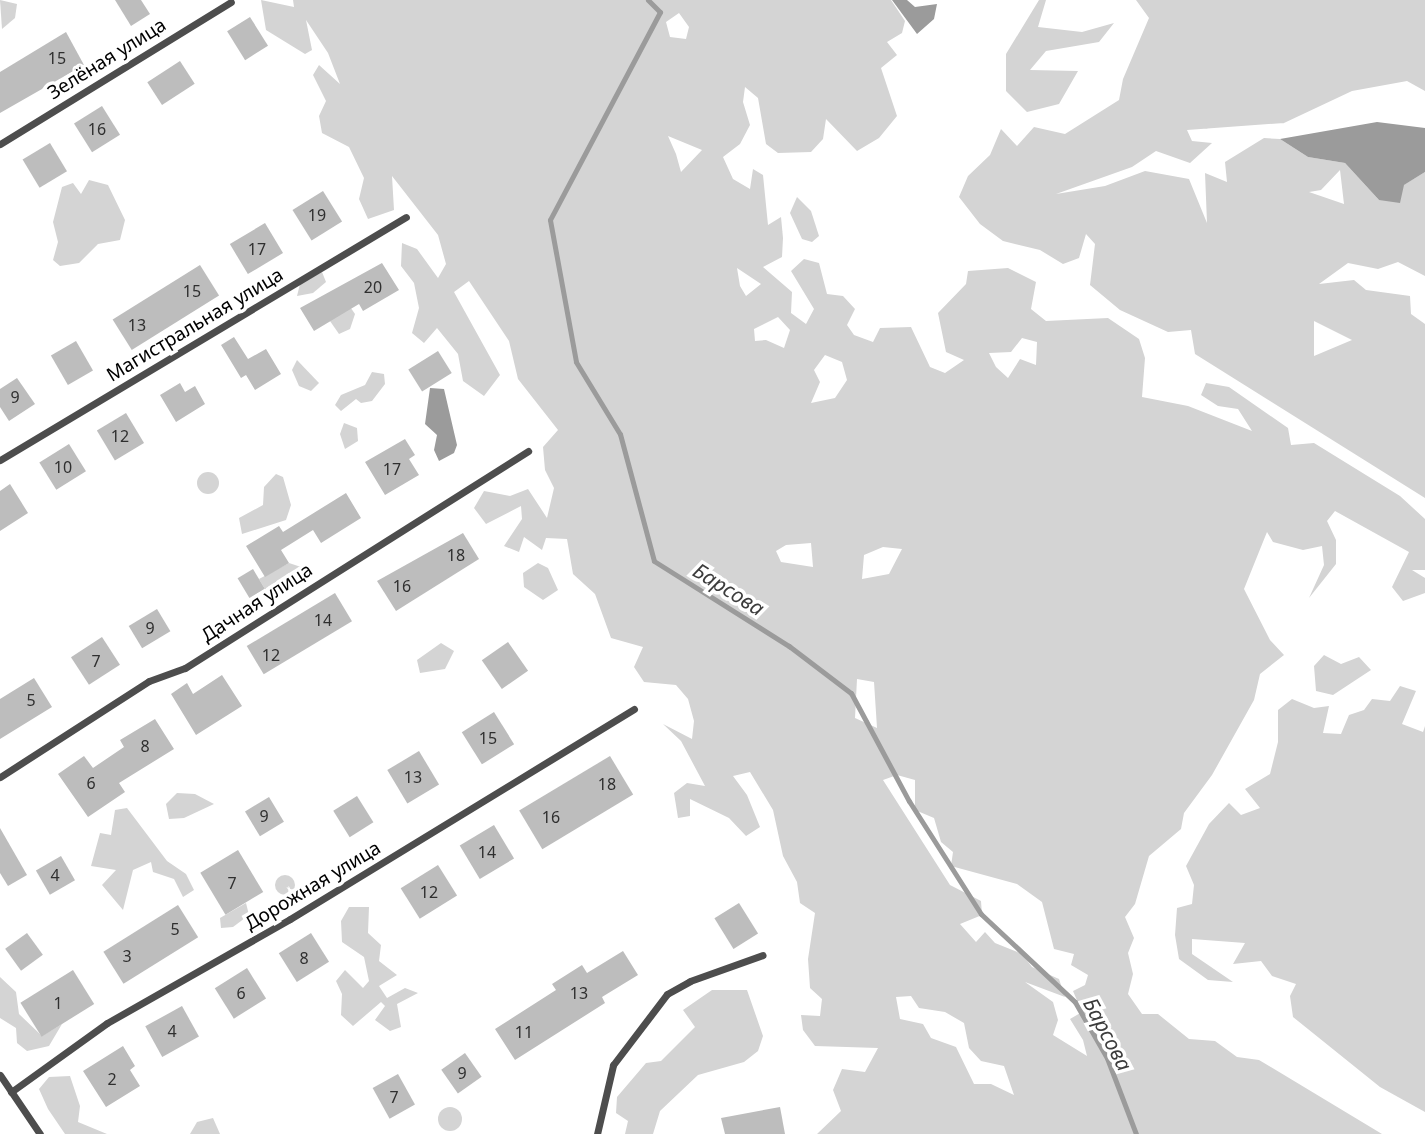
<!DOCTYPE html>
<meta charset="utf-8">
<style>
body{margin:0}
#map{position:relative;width:1425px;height:1134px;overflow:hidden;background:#fff;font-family:"Noto Sans",sans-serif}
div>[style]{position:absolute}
.green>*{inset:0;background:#d4d4d4}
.round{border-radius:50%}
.water>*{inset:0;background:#9b9b9b}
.stream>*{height:5px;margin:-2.5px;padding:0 2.5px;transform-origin:2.5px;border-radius:2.5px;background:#9b9b9b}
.building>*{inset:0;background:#bdbdbd;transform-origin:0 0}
.street>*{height:7px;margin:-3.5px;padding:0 3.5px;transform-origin:3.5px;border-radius:3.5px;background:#4d4d4d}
span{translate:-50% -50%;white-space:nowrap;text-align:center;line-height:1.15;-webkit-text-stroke:7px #fff;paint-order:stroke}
.number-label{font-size:16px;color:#2f2f2f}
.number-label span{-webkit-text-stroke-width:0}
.street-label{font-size:19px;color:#000}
.water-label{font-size:21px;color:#3c3c3c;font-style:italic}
</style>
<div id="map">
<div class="green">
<div style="clip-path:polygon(0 0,17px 4px,15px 18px,2px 29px)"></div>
<div style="clip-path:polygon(evenodd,261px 0,294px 7px,293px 0,891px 0,905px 21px,902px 33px,887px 42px,897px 55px,881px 68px,897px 116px,879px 138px,857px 151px,826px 119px,823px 139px,811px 152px,778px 153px,766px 144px,758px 98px,745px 87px,743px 102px,750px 125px,740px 144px,723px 157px,733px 179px,750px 189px,753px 169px,763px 175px,768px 225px,781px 217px,783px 238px,782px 257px,763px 267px,792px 292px,791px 313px,806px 324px,814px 309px,791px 271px,804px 259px,819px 263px,827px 294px,843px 296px,855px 309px,847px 325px,854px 335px,873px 342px,880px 328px,911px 327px,930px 367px,945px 373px,964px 360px,946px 352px,938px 313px,966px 284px,968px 271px,1008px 268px,1036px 282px,1031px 309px,1046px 321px,1108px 318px,1139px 339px,1145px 358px,1142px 397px,1188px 406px,1252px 431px,1238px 409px,1218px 406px,1201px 395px,1206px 383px,1229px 387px,1288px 428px,1291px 445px,1314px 443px,1400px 496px,1425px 519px,1425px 570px,1412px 570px,1425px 578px,1425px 593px,1403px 601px,1392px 587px,1409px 552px,1335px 511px,1327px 521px,1336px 540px,1336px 564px,1309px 598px,1324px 565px,1322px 546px,1303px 550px,1273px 542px,1267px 532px,1244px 589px,1270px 640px,1284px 655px,1260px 674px,1254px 700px,1212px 775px,1184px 813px,1181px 829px,1149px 856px,1135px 904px,1125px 917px,1134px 938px,1128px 953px,1133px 974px,1128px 994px,1142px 1014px,1158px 1014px,1189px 1039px,1215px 1041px,1237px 1057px,1259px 1060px,1382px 1134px,817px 1134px,841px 1111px,833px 1090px,842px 1069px,865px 1072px,878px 1048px,815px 1046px,803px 1030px,801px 1015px,820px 1016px,822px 999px,810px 988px,808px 959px,815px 913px,800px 903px,797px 882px,783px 856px,773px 810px,750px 772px,733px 776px,747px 795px,760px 827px,746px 836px,729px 818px,690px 799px,690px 816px,678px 818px,674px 793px,687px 783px,705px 786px,681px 741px,663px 724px,692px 739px,694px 721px,688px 699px,676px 685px,644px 682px,634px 667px,643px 647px,611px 638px,595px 594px,573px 574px,567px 539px,546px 538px,542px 550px,524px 537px,519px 552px,504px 546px,522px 519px,521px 506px,486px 524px,474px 508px,484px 491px,510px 496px,528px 489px,547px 518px,554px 488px,545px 470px,543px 447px,558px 430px,518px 379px,509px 341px,469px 281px,454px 292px,500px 375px,484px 396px,463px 381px,458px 354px,437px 328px,424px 343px,412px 333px,419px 308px,414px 283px,401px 266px,402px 243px,417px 249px,438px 278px,446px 264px,438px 235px,392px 176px,394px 210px,368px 219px,359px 199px,364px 178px,349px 147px,322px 133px,319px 116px,326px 101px,313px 75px,319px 65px,340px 84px,328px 53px,306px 20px,312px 50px,305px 54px,266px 30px,261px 0,679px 13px,689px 27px,686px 39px,670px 37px,666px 22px,679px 13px,261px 0,668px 136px,702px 150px,681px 172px,676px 154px,668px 136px,261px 0,737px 268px,761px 284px,746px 296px,740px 286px,737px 268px,261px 0,778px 317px,790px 330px,784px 348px,766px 340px,755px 341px,754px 329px,778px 317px,261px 0,1022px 338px,1037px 342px,1036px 365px,1020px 359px,1008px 378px,996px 367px,989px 353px,1011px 352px,1022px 338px,261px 0,825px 355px,842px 362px,847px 380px,835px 398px,811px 403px,820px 382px,814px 370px,825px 355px,261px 0,811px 543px,813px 567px,781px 562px,776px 551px,786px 545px,811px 543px,261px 0,883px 547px,902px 549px,889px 574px,862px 579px,864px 555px,883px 547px,261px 0,857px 679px,874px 682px,877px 728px,855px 718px,857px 679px,261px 0,897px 775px,915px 780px,915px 810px,934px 818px,941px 842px,953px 852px,951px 866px,1017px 884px,1042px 902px,1054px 949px,1074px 954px,1071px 965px,1088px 975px,1085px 985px,1073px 991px,1082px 1012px,1070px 1019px,1083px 1040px,1087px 1056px,1053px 1035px,1058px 1020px,1053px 1002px,1025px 982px,1065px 997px,1059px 979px,1032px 967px,1022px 954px,995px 943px,985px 932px,976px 942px,960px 924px,982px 915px,981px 901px,950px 885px,883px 780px,897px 775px,261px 0,911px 996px,919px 1008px,945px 1012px,964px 1023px,969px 1048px,981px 1061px,1004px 1066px,1014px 1095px,991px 1084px,974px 1084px,956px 1047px,931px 1038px,923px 1024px,900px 1019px,896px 997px,911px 996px)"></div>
<div style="clip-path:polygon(1039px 0,1046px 0,1038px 27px,1082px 32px,1114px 23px,1099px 42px,1046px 51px,1030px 70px,1078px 71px,1059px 104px,1027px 112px,1006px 91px,1006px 54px)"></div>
<div style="clip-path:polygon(evenodd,1136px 0,1425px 0,1425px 91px,1407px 81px,1352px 91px,1284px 123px,1187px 130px,1192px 141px,1212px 143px,1190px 163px,1156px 151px,1132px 167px,1056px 194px,1105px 186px,1145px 171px,1189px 179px,1207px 223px,1205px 173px,1227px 182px,1225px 162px,1264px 138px,1280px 139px,1308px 157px,1345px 163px,1379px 200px,1425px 172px,1425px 276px,1398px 262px,1378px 269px,1348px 263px,1319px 284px,1354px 280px,1366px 290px,1410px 296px,1411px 314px,1425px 324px,1425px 498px,1195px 354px,1191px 330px,1168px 332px,1120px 310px,1090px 285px,1095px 244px,1086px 234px,1079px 258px,1063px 264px,1040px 250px,1003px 241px,980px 224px,959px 197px,968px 176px,990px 155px,1001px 129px,1017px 146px,1034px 127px,1065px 134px,1119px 100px,1123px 79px,1149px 18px,1136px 0,1340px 170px,1344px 204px,1309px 192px,1321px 190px,1340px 170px,1136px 0,1314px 321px,1352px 340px,1314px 356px,1314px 321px)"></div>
<div style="clip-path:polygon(89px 180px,108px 185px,125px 220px,120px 240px,98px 244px,79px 263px,60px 266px,53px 260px,58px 242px,53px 222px,62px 187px,73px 183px,81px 194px)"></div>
<div style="clip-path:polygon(797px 197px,811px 211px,819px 236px,812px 242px,802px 239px,790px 213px)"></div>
<div style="clip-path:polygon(322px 272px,326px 282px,313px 293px,297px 296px,300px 284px)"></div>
<div style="clip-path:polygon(346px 301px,355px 314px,350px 329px,339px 334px,330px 321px)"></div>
<div style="clip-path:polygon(297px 360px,319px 383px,311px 391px,299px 386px,292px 370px)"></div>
<div style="clip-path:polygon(372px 372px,384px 374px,385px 384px,372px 401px,361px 403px,356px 399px,341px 411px,335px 405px,341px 395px,365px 385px)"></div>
<div style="clip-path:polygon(344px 423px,357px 428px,358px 441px,345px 449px,340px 434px)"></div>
<div class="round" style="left:197px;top:472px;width:22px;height:22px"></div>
<div style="clip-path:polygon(276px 474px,283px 477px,291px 505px,286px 520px,242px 534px,239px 518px,263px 505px,264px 487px)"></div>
<div style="clip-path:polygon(289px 563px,301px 567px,297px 582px,277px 591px,265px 589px,259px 579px)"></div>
<div style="clip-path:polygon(538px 563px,548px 568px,558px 590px,543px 600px,524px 587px,523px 573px)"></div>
<div style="clip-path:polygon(441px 643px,454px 651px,445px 669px,420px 673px,417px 660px)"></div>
<div style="clip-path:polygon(1324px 655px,1341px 664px,1359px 657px,1371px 670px,1333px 695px,1316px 691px,1314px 666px)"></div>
<div style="clip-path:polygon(1400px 686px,1416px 691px,1402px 724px,1423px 732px,1425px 726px,1425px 1112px,1380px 1087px,1293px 1017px,1290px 996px,1296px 984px,1272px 976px,1261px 961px,1233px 964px,1245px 943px,1192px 939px,1192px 954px,1233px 982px,1208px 980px,1179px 959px,1175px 935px,1177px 908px,1192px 904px,1194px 885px,1186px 866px,1209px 824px,1229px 803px,1241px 815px,1260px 808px,1245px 789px,1270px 774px,1278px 742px,1278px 710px,1292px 699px,1314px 708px,1329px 706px,1323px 733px,1341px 734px,1349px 715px,1364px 710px,1372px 699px,1390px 701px)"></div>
<div style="clip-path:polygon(177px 793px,195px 794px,214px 804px,184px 818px,169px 819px,166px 804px)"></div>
<div style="clip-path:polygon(127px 808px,167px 861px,186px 874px,194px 890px,183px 897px,174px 879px,153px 872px,151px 862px,133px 870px,123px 910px,102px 885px,116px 870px,91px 866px,100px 833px,111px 835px,115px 810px)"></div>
<div class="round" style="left:275px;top:875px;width:20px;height:20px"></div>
<div style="clip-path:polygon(246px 903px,249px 915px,233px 927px,221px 928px,220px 918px)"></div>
<div style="clip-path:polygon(349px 907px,369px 907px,368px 933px,381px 945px,379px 961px,397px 975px,379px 986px,387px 998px,405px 988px,418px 993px,397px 1004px,401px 1027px,390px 1031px,375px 1020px,385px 1006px,381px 1002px,353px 1026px,341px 1015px,342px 994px,336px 981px,345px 970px,363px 988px,369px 981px,364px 957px,342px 942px,341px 921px)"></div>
<div style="clip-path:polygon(0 977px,16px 992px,19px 1014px,42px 1036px,62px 1024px,49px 1046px,27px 1051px,17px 1043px,16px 1028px,0 1018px)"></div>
<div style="clip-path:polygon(712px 990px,747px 990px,763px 1036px,758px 1051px,744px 1062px,698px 1075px,660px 1111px,653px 1134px,625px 1134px,628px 1121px,616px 1113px,617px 1097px,646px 1063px,661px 1061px,695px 1027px,683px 1010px)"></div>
<div style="clip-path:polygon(70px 1076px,80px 1106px,78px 1122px,107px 1134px,65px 1134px,48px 1109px,39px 1089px,49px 1077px)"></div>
<div class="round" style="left:438px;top:1107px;width:24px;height:24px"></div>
<div style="clip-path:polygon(213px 1118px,220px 1134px,190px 1134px,197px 1122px)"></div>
</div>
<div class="water">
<div style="clip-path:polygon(892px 0,907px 0,915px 7px,937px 4px,934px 19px,917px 34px)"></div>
<div style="clip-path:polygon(1377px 122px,1425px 128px,1425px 172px,1404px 185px,1400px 203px,1379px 200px,1345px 163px,1308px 157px,1280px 139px)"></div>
<div style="clip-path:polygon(430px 388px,444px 389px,457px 445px,454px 453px,439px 461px,434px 450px,437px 435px,425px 424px)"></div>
</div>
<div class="stream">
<div style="left:648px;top:0;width:17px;rotate:45deg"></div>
<div style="left:660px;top:12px;width:235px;rotate:117.9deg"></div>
<div style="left:550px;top:220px;width:144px;rotate:79.6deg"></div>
<div style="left:576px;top:362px;width:84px;rotate:58.6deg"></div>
<div style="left:620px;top:434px;width:131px;rotate:75deg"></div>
<div style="left:654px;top:561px;width:160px;rotate:32.2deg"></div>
<div style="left:789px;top:646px;width:78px;rotate:37.2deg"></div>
<div style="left:851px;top:693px;width:123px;rotate:61.8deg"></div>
<div style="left:909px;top:801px;width:134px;rotate:57.5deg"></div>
<div style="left:981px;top:914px;width:129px;rotate:43.1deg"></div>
<div style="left:1075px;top:1002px;width:64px;rotate:60.3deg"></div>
<div style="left:1107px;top:1058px;width:81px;rotate:69.1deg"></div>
</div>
<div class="building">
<div style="clip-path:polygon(115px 0,141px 0,150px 14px,131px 26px)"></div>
<div style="left:250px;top:17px;width:34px;height:27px;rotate:58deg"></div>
<div style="clip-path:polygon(66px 32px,84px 65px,0 113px,0 72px)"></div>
<div style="left:180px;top:61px;width:27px;height:39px;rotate:57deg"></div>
<div style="left:102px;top:106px;width:34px;height:33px;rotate:58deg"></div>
<div style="left:50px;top:143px;width:33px;height:32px;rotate:59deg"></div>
<div style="left:323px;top:191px;width:36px;height:36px;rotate:58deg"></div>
<div style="left:265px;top:223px;width:35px;height:41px;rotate:59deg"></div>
<div style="clip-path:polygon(382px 263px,399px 290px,363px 311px,359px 304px,314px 331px,300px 308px)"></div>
<div style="left:200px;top:265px;width:36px;height:103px;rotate:58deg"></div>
<div style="clip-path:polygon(234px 337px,248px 359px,266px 349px,281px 374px,255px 390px,246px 375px,241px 378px,221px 345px)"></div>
<div style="left:76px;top:341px;width:34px;height:29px;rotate:60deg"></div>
<div style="left:438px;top:351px;width:26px;height:35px;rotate:58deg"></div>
<div style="clip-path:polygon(17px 378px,35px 404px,9px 421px,0 407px,0 389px)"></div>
<div style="clip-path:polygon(180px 383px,185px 392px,195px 386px,205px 404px,176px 422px,160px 395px)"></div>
<div style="left:126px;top:413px;width:35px;height:34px;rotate:59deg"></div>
<div style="clip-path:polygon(405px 439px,415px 455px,409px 459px,419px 475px,385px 495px,365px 462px)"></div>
<div style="left:69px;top:444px;width:32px;height:35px;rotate:58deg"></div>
<div style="clip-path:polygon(10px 484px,28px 513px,0 531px,0 491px)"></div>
<div style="clip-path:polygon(346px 493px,361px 518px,321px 543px,313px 530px,281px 550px,289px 563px,265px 577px,246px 546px,279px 526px,283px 532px)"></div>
<div style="clip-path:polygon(463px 533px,479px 559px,396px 611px,377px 581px)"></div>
<div style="left:253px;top:569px;width:23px;height:18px;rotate:59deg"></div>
<div style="left:335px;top:593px;width:33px;height:103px;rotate:59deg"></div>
<div style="left:157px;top:609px;width:26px;height:33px;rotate:59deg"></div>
<div style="left:102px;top:637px;width:33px;height:37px;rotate:57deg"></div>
<div style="left:508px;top:642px;width:35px;height:32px;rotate:55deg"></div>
<div style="clip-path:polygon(222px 675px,242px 706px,196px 735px,171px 694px,187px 683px,193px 694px)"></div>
<div style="clip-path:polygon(34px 678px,52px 707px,0 739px,0 699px)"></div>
<div style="left:494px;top:712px;width:38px;height:38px;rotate:58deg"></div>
<div style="clip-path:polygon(155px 719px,174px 749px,119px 783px,125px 792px,88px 817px,58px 774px,84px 756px,93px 768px,124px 747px,120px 740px)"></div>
<div style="left:419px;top:751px;width:39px;height:37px;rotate:59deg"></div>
<div style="left:610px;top:756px;width:45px;height:106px;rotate:59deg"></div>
<div style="left:357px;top:796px;width:31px;height:28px;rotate:58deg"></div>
<div style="left:269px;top:797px;width:29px;height:28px;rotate:59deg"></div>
<div style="left:494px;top:825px;width:39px;height:40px;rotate:59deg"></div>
<div style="clip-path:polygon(0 828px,27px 875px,8px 886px,0 873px)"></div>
<div style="left:238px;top:850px;width:49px;height:44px;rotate:59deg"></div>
<div style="left:61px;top:856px;width:28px;height:29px;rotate:60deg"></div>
<div style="left:438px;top:865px;width:36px;height:44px;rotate:58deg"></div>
<div style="left:739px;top:903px;width:36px;height:29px;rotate:58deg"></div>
<div style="left:178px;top:905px;width:38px;height:88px;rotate:58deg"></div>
<div style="left:27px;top:933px;width:27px;height:27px;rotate:54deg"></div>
<div style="left:311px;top:933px;width:34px;height:38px;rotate:58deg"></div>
<div style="clip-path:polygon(623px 951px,638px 975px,602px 997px,605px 1003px,515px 1060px,495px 1029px,556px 990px,552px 984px,582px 965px,587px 973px)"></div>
<div style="left:247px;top:968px;width:36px;height:38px;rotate:58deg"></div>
<div style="left:73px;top:970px;width:40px;height:62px;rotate:58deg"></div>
<div style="left:182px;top:1006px;width:35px;height:42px;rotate:61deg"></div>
<div style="clip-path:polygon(123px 1046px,135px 1066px,130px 1070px,140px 1086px,106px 1107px,83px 1071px)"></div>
<div style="left:465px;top:1053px;width:29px;height:29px;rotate:55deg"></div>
<div style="left:398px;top:1074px;width:35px;height:29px;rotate:61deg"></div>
<div style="clip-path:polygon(780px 1107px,785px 1134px,725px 1134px,721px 1118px)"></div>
</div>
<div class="street">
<div style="left:0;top:144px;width:271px;rotate:-31.6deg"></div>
<div style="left:0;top:460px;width:473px;rotate:-30.9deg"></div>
<div style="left:0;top:777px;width:177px;rotate:-32.8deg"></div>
<div style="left:149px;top:681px;width:38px;rotate:-20deg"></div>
<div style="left:185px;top:668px;width:406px;rotate:-32.3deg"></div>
<div style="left:0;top:1075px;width:71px;rotate:55.9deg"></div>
<div style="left:11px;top:1092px;width:118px;rotate:-35.7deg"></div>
<div style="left:107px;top:1023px;width:210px;rotate:-29.6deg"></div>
<div style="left:290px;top:919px;width:403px;rotate:-31.4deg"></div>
<div style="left:597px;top:1134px;width:71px;rotate:-76.9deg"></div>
<div style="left:613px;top:1065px;width:89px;rotate:-52.7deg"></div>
<div style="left:667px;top:994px;width:26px;rotate:-29deg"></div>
<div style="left:690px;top:981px;width:77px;rotate:-19.6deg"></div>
</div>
<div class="number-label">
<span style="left:57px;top:58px">15</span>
<span style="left:97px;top:129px">16</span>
<span style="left:317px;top:215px">19</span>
<span style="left:257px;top:249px">17</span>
<span style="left:373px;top:287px">20</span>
<span style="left:192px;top:291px">15</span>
<span style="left:137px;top:325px">13</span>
<span style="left:15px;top:397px">9</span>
<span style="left:120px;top:436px">12</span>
<span style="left:63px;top:467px">10</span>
<span style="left:392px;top:469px">17</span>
<span style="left:456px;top:555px">18</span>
<span style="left:402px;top:586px">16</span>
<span style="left:323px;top:620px">14</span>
<span style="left:150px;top:628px">9</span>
<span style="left:271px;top:655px">12</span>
<span style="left:96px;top:661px">7</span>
<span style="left:31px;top:700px">5</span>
<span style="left:488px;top:738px">15</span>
<span style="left:145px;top:746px">8</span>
<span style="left:413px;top:777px">13</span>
<span style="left:91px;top:783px">6</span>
<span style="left:607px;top:784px">18</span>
<span style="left:264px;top:816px">9</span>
<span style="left:551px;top:817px">16</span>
<span style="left:487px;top:852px">14</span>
<span style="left:55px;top:875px">4</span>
<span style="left:232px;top:883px">7</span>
<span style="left:429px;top:892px">12</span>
<span style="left:175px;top:929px">5</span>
<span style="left:127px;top:956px">3</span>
<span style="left:304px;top:958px">8</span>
<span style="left:241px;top:993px">6</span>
<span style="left:579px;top:993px">13</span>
<span style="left:58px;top:1003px">1</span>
<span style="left:172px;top:1031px">4</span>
<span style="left:524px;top:1032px">11</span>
<span style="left:462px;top:1073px">9</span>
<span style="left:112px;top:1079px">2</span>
<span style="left:394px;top:1097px">7</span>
</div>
<div class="street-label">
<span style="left:107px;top:59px;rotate:-32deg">Зелёная улица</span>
<span style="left:195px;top:325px;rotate:-31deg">Магистральная улица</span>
<span style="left:257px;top:603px;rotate:-33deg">Дачная улица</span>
<span style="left:313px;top:886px;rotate:-31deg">Дорожная улица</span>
</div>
<div class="water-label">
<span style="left:729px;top:589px;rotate:32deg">Барсова</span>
<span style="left:1108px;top:1034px;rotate:62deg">Барсова</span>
</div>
</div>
